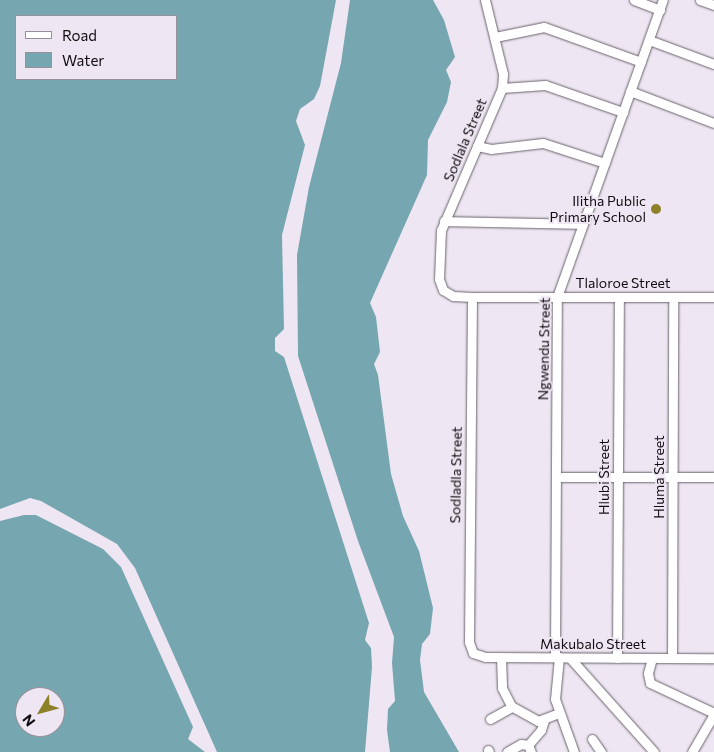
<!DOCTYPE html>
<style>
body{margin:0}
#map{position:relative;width:714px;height:752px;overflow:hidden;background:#eee6f2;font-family:Commissioner,sans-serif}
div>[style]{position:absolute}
.water>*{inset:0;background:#76a6b0}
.roads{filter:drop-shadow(0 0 1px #69626c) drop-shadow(0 0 1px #69626c)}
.minor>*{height:9px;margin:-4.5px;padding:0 4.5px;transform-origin:4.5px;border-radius:4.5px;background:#fff}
.dots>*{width:14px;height:14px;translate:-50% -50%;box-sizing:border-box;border:2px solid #eee6f2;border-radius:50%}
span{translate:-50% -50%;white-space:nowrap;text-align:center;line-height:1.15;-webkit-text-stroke:4px #eee6f2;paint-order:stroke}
.street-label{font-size:14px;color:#110e12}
.poi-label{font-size:14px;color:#110e12}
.right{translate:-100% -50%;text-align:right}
.legend{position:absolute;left:15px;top:15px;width:162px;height:65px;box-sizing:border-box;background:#eee6f2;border:1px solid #969098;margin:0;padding:6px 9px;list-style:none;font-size:15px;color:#110e12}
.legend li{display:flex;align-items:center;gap:10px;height:25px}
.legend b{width:25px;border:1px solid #969098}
.north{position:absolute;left:15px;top:687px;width:50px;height:50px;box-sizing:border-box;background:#eee6f2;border:1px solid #969098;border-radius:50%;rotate:233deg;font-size:14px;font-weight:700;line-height:20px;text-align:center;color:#110e12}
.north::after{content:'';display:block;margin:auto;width:18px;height:22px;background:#8d8128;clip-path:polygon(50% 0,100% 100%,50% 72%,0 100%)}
</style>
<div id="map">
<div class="water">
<div style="clip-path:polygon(evenodd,0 0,336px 0,320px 86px,314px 99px,300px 109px,296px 121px,305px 145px,282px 235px,284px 329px,275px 338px,275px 351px,284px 357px,369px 623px,365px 640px,371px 648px,372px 667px,365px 752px,217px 752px,135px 568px,117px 544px,41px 501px,30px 498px,0 509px,0 0,16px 16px,176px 16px,176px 79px,16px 79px,16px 16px)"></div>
<div style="clip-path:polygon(350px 0,433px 0,444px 20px,455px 57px,446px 70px,451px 82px,447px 102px,428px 140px,427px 175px,370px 303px,376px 317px,380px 352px,374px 364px,378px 375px,391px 474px,403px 516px,419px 551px,433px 608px,430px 634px,422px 644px,420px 660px,424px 692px,459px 752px,390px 752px,387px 730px,388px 709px,395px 701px,392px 663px,394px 637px,358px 541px,298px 356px,297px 255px,309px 187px,341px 63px)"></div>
<div style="clip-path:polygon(evenodd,24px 515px,36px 515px,103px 549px,121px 567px,193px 727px,188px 739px,205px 752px,0 752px,0 521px,24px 515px,25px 697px,55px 697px,55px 727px,25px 727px,25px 697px)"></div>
</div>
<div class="roads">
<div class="minor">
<div style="left:485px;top:0;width:76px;rotate:76.3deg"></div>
<div style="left:503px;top:74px;width:14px;rotate:94deg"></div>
<div style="left:502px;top:88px;width:155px;rotate:113.2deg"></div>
<div style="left:441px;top:230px;width:49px;rotate:92.3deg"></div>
<div style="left:439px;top:279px;width:12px;rotate:70deg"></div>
<div style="left:443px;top:290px;width:12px;rotate:31deg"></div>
<div style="left:453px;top:296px;width:19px;rotate:3deg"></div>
<div style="left:472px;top:297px;width:242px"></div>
<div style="left:634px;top:0;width:28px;rotate:21deg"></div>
<div style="left:700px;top:0;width:15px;rotate:20deg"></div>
<div style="left:495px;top:37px;width:50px;rotate:-11.5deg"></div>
<div style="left:544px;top:27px;width:103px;rotate:19.8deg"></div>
<div style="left:649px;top:40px;width:69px;rotate:20.3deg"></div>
<div style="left:502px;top:88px;width:43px;rotate:-4deg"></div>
<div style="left:545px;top:85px;width:83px;rotate:19.1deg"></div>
<div style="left:630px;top:91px;width:90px;rotate:20.9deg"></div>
<div style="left:477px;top:146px;width:14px;rotate:12deg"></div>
<div style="left:491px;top:149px;width:52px;rotate:-6.6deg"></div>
<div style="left:543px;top:143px;width:65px;rotate:17.9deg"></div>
<div style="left:444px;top:221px;width:139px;rotate:1.2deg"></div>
<div style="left:472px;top:297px;width:345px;rotate:90.5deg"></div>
<div style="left:469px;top:642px;width:12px;rotate:70deg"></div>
<div style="left:473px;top:653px;width:13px;rotate:18deg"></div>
<div style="left:485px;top:657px;width:229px;rotate:0.3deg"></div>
<div style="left:556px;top:477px;width:158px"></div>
<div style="left:501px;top:657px;width:31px;rotate:88deg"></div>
<div style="left:502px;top:688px;width:20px;rotate:63deg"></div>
<div style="left:511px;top:706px;width:31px;rotate:29deg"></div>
<div style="left:538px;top:721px;width:22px;rotate:-21deg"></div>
<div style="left:555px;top:657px;width:360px;rotate:-89.7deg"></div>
<div style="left:557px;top:297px;width:315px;rotate:-70.4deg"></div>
<div style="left:559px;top:657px;width:42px;rotate:95.4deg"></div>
<div style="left:555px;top:699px;width:56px;rotate:70.3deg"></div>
<div style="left:570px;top:658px;width:126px;rotate:48.2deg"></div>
<div style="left:617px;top:658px;width:361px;rotate:-89.7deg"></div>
<div style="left:652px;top:658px;width:16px;rotate:105deg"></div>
<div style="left:648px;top:673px;width:10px;rotate:79deg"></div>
<div style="left:650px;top:683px;width:71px;rotate:25.1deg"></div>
<div style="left:672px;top:658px;width:361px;rotate:-89.8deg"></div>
<div style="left:490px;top:719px;width:25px;rotate:-29deg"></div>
<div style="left:592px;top:739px;width:16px;rotate:55deg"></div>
<div style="left:488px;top:750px;width:2px;rotate:63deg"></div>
<div style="left:507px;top:752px;width:16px;rotate:-30deg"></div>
<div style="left:521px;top:744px;width:7px;rotate:8deg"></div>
<div style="left:531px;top:752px;width:8px;rotate:-113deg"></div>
<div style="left:528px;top:745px;width:20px;rotate:-49deg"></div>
<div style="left:541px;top:730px;width:10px;rotate:-73deg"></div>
<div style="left:692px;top:752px;width:44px;rotate:-59.9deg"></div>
</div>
</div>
<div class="dots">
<div style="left:656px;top:209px;background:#8d8128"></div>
</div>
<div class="street-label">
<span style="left:465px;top:140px;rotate:-67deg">Sodlala Street</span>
<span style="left:623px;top:283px">Tlaloroe Street</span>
<span style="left:544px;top:349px;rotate:-89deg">Ngwendu Street</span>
<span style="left:456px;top:475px;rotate:-89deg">Sodladla Street</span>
<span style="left:604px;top:477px;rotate:-90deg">Hlubi Street</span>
<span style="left:659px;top:477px;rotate:-90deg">Hluma Street</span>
<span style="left:593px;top:644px">Makubalo Street</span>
</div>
<div class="poi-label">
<span class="right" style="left:646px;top:209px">Ilitha Public<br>Primary School</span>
</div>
<ul class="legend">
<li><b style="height:6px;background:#fff"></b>Road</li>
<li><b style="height:14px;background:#76a6b0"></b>Water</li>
</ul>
<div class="north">N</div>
</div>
